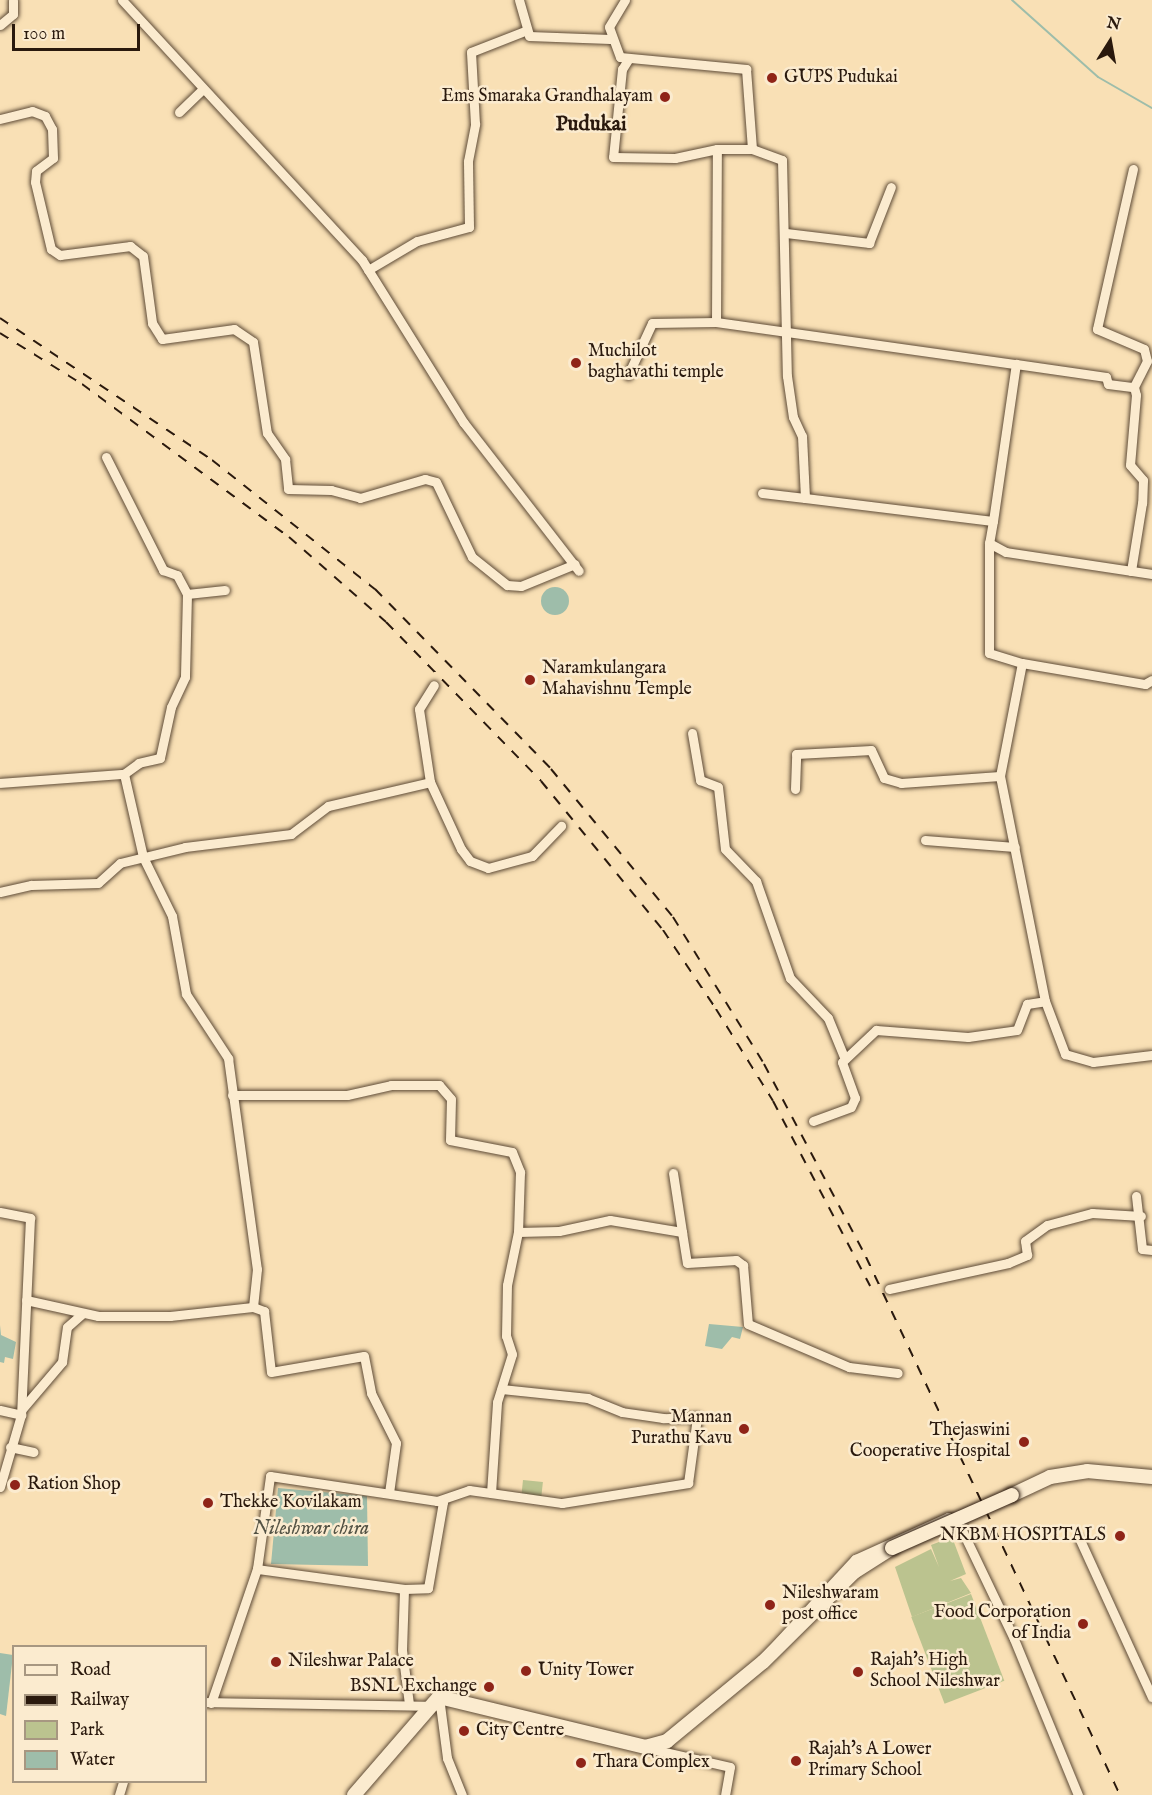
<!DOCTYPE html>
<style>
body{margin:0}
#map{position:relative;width:1152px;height:1795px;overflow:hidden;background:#f9e0b5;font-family:"IM FELL English",serif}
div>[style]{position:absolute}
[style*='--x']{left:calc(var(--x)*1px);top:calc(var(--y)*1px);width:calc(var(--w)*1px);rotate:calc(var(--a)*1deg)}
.green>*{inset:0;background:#bbc38f;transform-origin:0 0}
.water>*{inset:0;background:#9ebdaa}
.round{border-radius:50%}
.stream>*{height:2px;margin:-1px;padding:0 1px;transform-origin:1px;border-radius:1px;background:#9ebdaa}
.roads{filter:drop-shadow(0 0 2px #5e4b37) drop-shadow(0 0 2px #5e4b37)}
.minor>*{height:9px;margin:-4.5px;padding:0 4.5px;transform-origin:4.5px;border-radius:4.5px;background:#fbebcf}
.secondary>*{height:14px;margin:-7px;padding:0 7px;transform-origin:7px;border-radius:7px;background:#fbebcf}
.rail>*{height:2px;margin-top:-1px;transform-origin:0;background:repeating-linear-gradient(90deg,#2a190d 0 10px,transparent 0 20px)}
.bridges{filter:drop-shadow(0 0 2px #2a190d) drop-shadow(0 0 2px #2a190d)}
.secondary-bridge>*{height:14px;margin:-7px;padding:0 7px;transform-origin:7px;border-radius:7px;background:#fbebcf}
.dots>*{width:16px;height:16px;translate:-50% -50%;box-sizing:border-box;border:3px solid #fbebcf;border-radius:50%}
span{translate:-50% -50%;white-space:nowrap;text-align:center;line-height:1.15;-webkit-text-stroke:5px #fbebcf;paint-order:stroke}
.poi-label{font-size:18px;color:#2a190d}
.left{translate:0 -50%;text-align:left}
.right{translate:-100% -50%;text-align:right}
.water-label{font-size:20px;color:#535244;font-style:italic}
.quarter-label{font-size:21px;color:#2a190d;font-weight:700}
.legend{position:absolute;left:12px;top:1645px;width:195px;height:138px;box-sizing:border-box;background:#fbebcf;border:2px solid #a79781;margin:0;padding:8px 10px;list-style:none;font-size:18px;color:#2a190d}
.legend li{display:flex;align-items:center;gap:12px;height:30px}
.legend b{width:30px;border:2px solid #a79781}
.north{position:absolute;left:1080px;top:12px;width:60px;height:60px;-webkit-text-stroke:4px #fbebcf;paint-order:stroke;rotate:11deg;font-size:16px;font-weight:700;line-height:24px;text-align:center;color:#2a190d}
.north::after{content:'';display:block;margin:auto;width:21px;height:27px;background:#2a190d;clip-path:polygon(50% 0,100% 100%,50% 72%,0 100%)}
.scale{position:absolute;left:12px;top:24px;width:128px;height:27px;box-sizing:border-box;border:3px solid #2a190d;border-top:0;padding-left:8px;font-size:18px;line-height:21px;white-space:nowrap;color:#2a190d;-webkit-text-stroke:4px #fbebcf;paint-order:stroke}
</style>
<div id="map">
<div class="green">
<div style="left:523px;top:1480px;width:20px;height:22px;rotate:6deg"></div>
<div style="clip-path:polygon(952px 1537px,966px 1574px,950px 1581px,961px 1578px,971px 1593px,912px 1617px,895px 1567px,931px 1549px,939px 1567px,931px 1545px)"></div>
<div style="left:971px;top:1594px;width:93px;height:64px;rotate:69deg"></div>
</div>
<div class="water">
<div class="round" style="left:541px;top:587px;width:28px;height:28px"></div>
<div style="clip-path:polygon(709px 1324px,743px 1327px,740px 1339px,732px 1337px,722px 1349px,705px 1346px)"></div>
<div style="clip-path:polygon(0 1325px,1px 1335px,16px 1342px,13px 1359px,5px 1357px,4px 1363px,0 1362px)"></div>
<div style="clip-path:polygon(278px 1488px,367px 1496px,368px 1566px,271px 1564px)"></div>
<div style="clip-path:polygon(0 1653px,13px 1655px,6px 1716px,0 1714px)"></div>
</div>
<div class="stream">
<div style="--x:1012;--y:0;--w:115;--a:41.8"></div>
<div style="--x:1098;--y:77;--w:62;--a:29.9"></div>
</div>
<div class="roads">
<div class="minor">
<div style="--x:122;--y:0;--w:354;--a:47.3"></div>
<div style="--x:362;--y:260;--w:192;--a:58"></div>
<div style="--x:464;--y:423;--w:187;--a:52.2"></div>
<div style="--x:519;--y:0;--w:37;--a:74"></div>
<div style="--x:529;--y:36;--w:81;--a:2.1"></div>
<div style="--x:625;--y:0;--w:31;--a:121"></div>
<div style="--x:609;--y:27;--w:32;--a:70"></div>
<div style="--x:620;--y:57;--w:127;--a:5.4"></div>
<div style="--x:746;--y:69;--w:80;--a:85.7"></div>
<div style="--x:752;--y:149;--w:32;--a:20"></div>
<div style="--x:782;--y:160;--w:216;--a:88.7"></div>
<div style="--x:787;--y:376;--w:41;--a:81.7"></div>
<div style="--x:793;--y:417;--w:21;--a:65"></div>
<div style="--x:802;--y:436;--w:62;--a:87.2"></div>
<div style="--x:805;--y:498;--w:189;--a:7"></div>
<div style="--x:993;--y:521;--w:22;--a:100"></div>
<div style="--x:989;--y:543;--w:19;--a:28"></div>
<div style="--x:1006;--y:552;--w:148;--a:8.6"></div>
<div style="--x:0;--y:25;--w:17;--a:-40"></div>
<div style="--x:13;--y:14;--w:14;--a:-90"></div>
<div style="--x:629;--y:58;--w:13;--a:122"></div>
<div style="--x:622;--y:69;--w:88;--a:95.8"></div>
<div style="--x:613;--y:157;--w:62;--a:0.9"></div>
<div style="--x:675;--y:158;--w:43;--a:-12.1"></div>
<div style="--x:179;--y:112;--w:32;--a:-44"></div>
<div style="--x:0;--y:119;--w:33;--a:-14"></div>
<div style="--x:32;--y:111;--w:14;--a:21"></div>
<div style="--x:45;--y:116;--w:15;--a:62"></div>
<div style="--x:52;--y:129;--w:29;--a:88"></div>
<div style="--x:53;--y:158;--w:21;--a:143"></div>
<div style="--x:36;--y:171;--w:11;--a:95"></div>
<div style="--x:35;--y:182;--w:69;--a:76.6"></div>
<div style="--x:51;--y:249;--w:11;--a:34"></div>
<div style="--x:60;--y:255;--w:71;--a:-7.3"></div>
<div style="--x:130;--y:246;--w:16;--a:38"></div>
<div style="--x:143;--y:256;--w:68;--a:82.3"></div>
<div style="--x:152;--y:323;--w:19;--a:58"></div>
<div style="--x:162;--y:339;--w:73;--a:-7.9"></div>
<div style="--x:234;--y:329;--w:23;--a:34"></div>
<div style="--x:253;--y:342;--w:92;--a:81.3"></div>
<div style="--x:267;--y:433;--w:32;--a:55"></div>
<div style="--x:285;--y:459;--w:30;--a:84"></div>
<div style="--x:288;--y:489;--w:43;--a:1.3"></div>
<div style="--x:331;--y:490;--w:30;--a:15"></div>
<div style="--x:360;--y:498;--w:68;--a:-16.3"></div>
<div style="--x:425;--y:479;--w:11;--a:15"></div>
<div style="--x:436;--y:482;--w:83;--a:64.4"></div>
<div style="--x:472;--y:557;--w:45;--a:38.7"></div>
<div style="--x:507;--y:585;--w:14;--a:4"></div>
<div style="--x:521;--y:586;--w:58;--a:-22.2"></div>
<div style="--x:1133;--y:169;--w:164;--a:102.7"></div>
<div style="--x:1097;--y:329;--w:51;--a:23.1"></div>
<div style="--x:1144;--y:349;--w:12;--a:76"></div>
<div style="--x:1147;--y:361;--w:29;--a:117"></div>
<div style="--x:786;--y:233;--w:84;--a:6.9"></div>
<div style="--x:869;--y:243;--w:60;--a:-68.6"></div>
<div style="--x:368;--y:270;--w:57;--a:-30.6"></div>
<div style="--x:417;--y:241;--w:54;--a:-15.1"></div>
<div style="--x:469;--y:227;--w:66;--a:-90.9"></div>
<div style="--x:468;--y:161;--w:38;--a:-79"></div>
<div style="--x:475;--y:124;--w:72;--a:-93.2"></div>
<div style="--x:471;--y:52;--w:58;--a:-21.3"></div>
<div style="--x:716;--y:322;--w:303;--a:8"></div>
<div style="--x:628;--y:375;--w:57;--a:-65.2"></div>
<div style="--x:652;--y:323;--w:64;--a:-0.9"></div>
<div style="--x:716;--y:322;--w:173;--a:-89.7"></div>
<div style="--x:717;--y:149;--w:35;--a:0"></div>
<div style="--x:106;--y:457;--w:127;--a:63.2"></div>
<div style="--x:163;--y:570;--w:15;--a:20"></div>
<div style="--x:177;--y:575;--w:21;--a:62"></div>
<div style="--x:187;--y:594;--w:83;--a:91.4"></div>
<div style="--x:185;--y:677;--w:33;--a:115"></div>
<div style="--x:171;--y:707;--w:52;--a:102.2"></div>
<div style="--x:160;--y:758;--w:22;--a:167"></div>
<div style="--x:139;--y:763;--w:19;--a:144"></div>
<div style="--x:124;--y:774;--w:85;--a:77.1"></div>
<div style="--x:143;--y:857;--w:66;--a:63.8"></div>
<div style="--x:172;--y:916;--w:79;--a:79.8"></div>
<div style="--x:186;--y:994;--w:77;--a:56.7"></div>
<div style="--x:228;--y:1058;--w:213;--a:82.2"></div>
<div style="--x:257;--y:1269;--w:38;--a:96"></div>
<div style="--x:762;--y:493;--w:43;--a:6.6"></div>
<div style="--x:993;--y:521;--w:159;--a:-81.7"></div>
<div style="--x:1016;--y:364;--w:91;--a:8.2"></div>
<div style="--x:1106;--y:377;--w:7;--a:74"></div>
<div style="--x:1108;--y:384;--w:26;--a:7"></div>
<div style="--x:1134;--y:387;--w:8;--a:76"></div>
<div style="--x:1136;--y:395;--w:70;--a:94.9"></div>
<div style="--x:1130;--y:465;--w:20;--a:49"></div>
<div style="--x:1143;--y:480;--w:23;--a:92"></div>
<div style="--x:1142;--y:503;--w:69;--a:99.2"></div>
<div style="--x:989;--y:543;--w:110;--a:90"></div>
<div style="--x:989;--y:653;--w:34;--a:17"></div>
<div style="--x:187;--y:594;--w:38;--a:-6"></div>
<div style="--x:692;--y:733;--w:48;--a:80.3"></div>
<div style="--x:700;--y:780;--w:19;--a:21"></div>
<div style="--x:718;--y:787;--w:62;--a:83.6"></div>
<div style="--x:725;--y:849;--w:45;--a:45.9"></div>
<div style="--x:756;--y:881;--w:103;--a:70.7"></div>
<div style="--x:790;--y:978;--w:55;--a:46.5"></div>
<div style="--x:828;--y:1018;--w:42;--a:67.7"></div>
<div style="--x:1000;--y:776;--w:229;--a:78.7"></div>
<div style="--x:1045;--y:1001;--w:57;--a:69.3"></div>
<div style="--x:1065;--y:1054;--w:29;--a:16"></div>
<div style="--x:1093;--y:1062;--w:59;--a:-6.8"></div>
<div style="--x:430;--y:782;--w:74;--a:65.2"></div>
<div style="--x:461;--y:849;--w:15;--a:53"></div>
<div style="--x:470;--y:861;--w:19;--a:21"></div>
<div style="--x:488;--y:868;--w:46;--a:-15.3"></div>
<div style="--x:532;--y:856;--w:42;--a:-46"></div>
<div style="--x:0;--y:783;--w:124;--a:-4.2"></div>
<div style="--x:795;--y:789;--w:35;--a:-88"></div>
<div style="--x:796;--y:754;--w:57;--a:-3"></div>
<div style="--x:853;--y:751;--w:18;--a:-3"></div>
<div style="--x:871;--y:750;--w:31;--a:65"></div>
<div style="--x:884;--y:778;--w:18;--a:16"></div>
<div style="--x:901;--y:783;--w:99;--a:-4"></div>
<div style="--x:1000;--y:776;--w:115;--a:-79"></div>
<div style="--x:1022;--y:663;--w:125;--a:9.7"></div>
<div style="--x:1145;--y:684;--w:8;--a:-30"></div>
<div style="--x:925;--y:840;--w:90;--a:4.4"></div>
<div style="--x:0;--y:892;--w:32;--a:-13"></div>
<div style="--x:31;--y:885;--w:67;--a:-1.7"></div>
<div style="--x:98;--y:883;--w:30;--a:-42"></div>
<div style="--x:120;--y:863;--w:67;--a:-13.8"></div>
<div style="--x:185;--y:847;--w:107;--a:-7"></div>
<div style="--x:291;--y:834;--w:46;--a:-37.1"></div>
<div style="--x:328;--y:806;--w:105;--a:-13.2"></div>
<div style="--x:430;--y:782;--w:74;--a:-98.6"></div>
<div style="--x:419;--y:709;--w:28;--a:-58"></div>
<div style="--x:232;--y:1095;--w:115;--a:0"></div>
<div style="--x:347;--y:1095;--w:45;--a:-12.8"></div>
<div style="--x:391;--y:1085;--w:48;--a:0"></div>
<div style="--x:439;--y:1085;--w:18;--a:49"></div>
<div style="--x:451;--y:1099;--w:41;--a:91.4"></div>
<div style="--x:450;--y:1140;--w:63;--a:11"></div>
<div style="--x:512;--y:1152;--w:22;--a:68"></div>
<div style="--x:520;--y:1172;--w:60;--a:91.9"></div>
<div style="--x:813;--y:1121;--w:40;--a:-20.2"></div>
<div style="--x:851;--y:1107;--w:10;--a:-66"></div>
<div style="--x:855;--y:1098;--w:38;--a:-110"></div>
<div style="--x:842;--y:1062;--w:47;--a:-43.3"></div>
<div style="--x:876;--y:1030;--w:92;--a:4.4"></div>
<div style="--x:968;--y:1037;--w:49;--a:-8.1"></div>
<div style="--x:1017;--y:1030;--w:28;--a:-69"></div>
<div style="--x:1027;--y:1004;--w:18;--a:-9"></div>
<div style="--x:673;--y:1173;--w:60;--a:81.3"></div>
<div style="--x:1136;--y:1196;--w:53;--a:83.5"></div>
<div style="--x:1142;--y:1249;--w:10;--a:6"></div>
<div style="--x:0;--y:1212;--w:31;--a:11"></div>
<div style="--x:30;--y:1218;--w:197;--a:92.6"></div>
<div style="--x:21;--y:1415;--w:75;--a:106.3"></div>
<div style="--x:889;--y:1289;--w:122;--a:-12.3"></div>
<div style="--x:1008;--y:1263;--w:21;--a:-23"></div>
<div style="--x:1027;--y:1255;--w:14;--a:-98"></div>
<div style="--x:1025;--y:1241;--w:27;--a:-36"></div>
<div style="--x:1047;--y:1225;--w:47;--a:-14.9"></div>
<div style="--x:1092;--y:1213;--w:49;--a:3.5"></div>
<div style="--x:26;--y:1300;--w:74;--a:12.5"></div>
<div style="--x:98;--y:1316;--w:72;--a:0"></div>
<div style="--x:170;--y:1316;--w:83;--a:-6.2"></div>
<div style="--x:253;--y:1307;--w:12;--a:20"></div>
<div style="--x:264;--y:1311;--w:61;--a:83.5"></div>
<div style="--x:271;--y:1372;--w:94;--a:-9.8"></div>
<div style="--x:364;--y:1356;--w:38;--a:79"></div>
<div style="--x:371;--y:1393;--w:56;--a:63.4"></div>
<div style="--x:396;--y:1443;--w:50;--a:98"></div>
<div style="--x:22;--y:1409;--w:62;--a:-49.6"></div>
<div style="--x:62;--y:1362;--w:35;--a:-82"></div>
<div style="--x:67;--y:1327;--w:21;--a:-41"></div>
<div style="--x:0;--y:1410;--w:22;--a:13"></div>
<div style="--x:10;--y:1447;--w:24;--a:12"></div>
<div style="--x:491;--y:1493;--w:91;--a:-86.2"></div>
<div style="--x:497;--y:1402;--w:50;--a:-72.6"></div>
<div style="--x:512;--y:1354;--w:19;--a:-108"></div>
<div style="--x:506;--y:1336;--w:51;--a:-88.9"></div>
<div style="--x:507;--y:1285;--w:54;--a:-78.3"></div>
<div style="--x:518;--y:1232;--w:41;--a:-1.4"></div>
<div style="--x:559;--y:1231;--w:52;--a:-12.2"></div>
<div style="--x:610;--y:1220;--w:73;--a:9.5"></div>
<div style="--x:682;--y:1232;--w:31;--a:81"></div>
<div style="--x:687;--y:1263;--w:49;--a:-3.5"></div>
<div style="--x:736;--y:1260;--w:9;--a:36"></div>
<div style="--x:743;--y:1265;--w:59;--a:85.2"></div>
<div style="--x:748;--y:1324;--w:110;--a:23.1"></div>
<div style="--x:849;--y:1367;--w:49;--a:7"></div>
<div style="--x:1080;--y:1540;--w:173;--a:65.4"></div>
<div style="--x:257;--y:1569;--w:148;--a:7.7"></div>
<div style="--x:768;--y:1653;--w:128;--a:-47.2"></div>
<div style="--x:855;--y:1559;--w:102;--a:-24.3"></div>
<div style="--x:948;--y:1517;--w:13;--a:32"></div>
<div style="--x:959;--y:1524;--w:127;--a:64.4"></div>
<div style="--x:1014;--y:1639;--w:169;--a:67.7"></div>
<div style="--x:439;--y:1697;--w:62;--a:82.5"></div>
<div style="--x:447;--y:1758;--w:40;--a:68"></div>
<div style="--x:206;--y:1702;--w:228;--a:1"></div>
<div style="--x:211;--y:1703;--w:142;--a:-71.1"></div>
<div style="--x:257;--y:1569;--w:94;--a:-82"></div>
<div style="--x:270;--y:1476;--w:169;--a:8.5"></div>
<div style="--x:437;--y:1501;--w:34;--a:-19"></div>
<div style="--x:469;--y:1490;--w:94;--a:8"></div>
<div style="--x:562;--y:1503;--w:128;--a:-9"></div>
<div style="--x:688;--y:1483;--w:67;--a:-82.2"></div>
<div style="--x:697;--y:1417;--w:34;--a:178"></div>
<div style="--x:663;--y:1418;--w:41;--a:-171.7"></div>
<div style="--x:622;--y:1412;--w:37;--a:-158"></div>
<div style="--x:588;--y:1398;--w:87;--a:-174.1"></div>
<div style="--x:409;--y:1704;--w:54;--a:-97.4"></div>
<div style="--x:402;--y:1650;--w:61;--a:-88.1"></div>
<div style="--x:404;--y:1589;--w:24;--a:-2"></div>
<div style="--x:428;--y:1588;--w:87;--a:-80.1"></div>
<div style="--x:443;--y:1502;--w:6;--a:-171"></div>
<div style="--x:647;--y:1748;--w:85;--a:12.9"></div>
<div style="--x:730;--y:1767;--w:28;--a:100"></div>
<div style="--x:119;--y:1795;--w:14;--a:-73"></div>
</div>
<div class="secondary">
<div style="--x:1012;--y:1495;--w:42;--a:-25.3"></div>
<div style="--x:1050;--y:1477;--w:37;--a:-9"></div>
<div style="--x:1087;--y:1471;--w:65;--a:5.3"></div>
<div style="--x:354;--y:1795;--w:130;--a:-49.1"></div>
<div style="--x:439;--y:1697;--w:212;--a:13.6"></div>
<div style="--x:645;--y:1747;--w:23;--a:-15"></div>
<div style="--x:667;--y:1741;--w:124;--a:-39.5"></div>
<div style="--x:763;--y:1662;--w:128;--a:-44.7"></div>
<div style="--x:854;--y:1572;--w:45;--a:-32.3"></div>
</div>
</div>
<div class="rail">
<div style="--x:0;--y:318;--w:255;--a:33.8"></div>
<div style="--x:212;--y:460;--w:208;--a:38.4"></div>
<div style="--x:375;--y:589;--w:252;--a:45.6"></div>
<div style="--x:551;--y:769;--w:192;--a:50.5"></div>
<div style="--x:673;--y:917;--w:173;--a:58.2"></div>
<div style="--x:764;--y:1064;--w:218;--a:62.1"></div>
<div style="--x:866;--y:1257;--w:595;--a:64.73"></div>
<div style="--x:0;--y:333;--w:97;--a:31.9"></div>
<div style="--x:82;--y:384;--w:257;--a:36.5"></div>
<div style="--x:289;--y:537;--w:129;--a:41.2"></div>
<div style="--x:386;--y:622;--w:222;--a:45.7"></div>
<div style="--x:541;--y:781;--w:193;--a:50.7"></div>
<div style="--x:663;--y:930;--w:95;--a:56.1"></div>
<div style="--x:716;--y:1009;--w:108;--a:58.2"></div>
<div style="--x:773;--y:1101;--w:209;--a:62.3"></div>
</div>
<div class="bridges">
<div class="secondary-bridge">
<div style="--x:892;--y:1548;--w:131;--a:-23.8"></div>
</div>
</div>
<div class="dots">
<div style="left:772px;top:78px;background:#8f2418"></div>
<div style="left:665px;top:97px;background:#8f2418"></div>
<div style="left:576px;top:363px;background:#8f2418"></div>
<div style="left:530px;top:680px;background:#8f2418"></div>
<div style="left:744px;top:1429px;background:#8f2418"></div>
<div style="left:1024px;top:1442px;background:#8f2418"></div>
<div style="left:15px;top:1485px;background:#8f2418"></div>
<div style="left:208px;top:1503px;background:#8f2418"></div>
<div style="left:1120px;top:1536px;background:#8f2418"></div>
<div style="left:770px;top:1605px;background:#8f2418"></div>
<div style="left:1083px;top:1624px;background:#8f2418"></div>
<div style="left:276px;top:1662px;background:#8f2418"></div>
<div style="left:526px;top:1671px;background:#8f2418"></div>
<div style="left:858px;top:1672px;background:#8f2418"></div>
<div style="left:489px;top:1687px;background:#8f2418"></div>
<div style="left:464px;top:1731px;background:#8f2418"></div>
<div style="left:796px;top:1761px;background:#8f2418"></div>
<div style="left:581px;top:1763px;background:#8f2418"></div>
</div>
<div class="poi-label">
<span class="left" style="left:784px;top:78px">GUPS Pudukai</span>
<span class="right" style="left:653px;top:97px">Ems Smaraka Grandhalayam</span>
<span class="left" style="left:588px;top:363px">Muchilot<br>baghavathi temple</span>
<span class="left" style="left:542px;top:680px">Naramkulangara<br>Mahavishnu Temple</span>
<span class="right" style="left:732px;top:1429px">Mannan<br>Purathu Kavu</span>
<span class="right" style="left:1010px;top:1442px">Thejaswini<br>Cooperative Hospital</span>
<span class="left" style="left:27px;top:1485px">Ration Shop</span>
<span class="left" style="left:220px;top:1503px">Thekke Kovilakam</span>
<span class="right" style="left:1106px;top:1536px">NKBM HOSPITALS</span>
<span class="left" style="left:782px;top:1605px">Nileshwaram<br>post office</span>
<span class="right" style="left:1071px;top:1624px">Food Corporation<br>of India</span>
<span class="left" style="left:288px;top:1662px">Nileshwar Palace</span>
<span class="left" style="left:870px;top:1672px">Rajah's High<br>School Nileshwar</span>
<span class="left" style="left:538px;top:1671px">Unity Tower</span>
<span class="right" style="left:477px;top:1687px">BSNL Exchange</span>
<span class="left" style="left:476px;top:1731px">City Centre</span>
<span class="left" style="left:808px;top:1761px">Rajah's A Lower<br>Primary School</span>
<span class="left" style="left:593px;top:1763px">Thara Complex</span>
</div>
<div class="water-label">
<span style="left:311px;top:1528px">Nileshwar chira</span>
</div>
<div class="quarter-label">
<span style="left:591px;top:125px">Pudukai</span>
</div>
<ul class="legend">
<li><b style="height:8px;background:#fbebcf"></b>Road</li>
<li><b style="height:8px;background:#2a190d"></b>Railway</li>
<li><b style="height:16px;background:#bbc38f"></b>Park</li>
<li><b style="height:16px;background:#9ebdaa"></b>Water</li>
</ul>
<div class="north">N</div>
<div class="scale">100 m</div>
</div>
